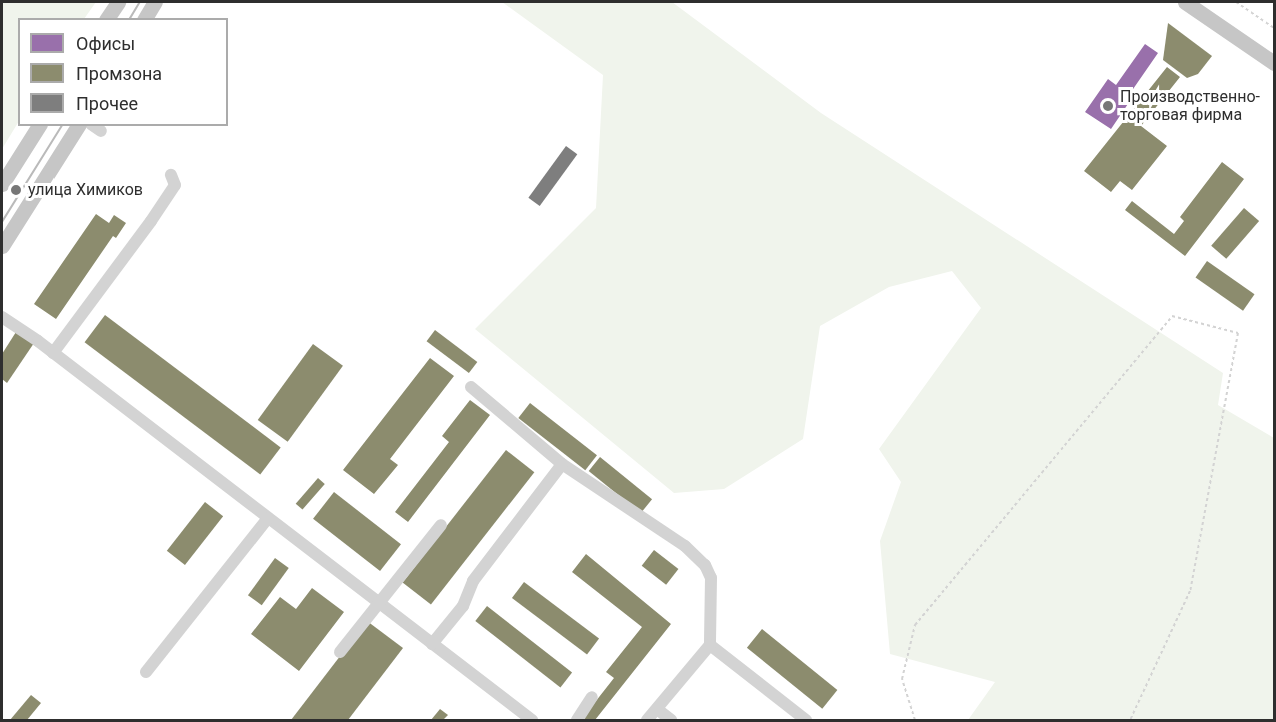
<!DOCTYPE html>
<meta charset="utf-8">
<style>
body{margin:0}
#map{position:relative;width:1276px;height:722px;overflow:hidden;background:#fff;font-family:Roboto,sans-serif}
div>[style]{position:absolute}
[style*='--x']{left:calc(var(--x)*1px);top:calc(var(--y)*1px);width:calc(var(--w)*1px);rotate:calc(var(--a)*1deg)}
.green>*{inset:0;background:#f0f4ec}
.offices>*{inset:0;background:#9970ab}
.industry>*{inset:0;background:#8c8c6e;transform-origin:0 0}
.building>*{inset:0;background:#7e7e7e;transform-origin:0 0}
.path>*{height:2px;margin-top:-1px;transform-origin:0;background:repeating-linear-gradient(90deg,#d3d3d3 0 3px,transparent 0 6px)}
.minor>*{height:12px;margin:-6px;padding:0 6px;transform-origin:6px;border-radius:6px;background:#d3d3d3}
.major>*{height:15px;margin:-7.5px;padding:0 7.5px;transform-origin:7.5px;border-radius:7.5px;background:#c6c6c6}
.tram>*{height:1.5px;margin:-0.75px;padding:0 0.75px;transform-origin:0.75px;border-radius:0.75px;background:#bababa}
.dots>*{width:16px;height:16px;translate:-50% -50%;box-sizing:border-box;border:3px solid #fff;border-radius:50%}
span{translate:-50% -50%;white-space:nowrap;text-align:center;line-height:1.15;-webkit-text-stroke:6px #fff;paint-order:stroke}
.poi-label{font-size:16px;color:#2e2e2e}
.left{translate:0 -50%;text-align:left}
.frame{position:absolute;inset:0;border:3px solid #2e2e2e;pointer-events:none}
.legend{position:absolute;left:18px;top:18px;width:210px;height:108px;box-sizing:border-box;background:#fff;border:2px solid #ababab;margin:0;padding:8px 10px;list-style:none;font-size:18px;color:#2e2e2e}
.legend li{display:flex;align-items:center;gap:12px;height:30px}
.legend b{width:30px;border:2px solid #ababab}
</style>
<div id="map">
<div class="green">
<div style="clip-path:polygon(2px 2px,96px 2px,84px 19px,20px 20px,19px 121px,2px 149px)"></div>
<div style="clip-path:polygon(502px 2px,672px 2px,821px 113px,1223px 373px,1218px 405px,1274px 438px,1274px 720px,968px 720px,995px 682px,890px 654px,880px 541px,901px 482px,879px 449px,981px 308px,952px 271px,889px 287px,820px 326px,803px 439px,724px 489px,674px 493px,475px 329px,596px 208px,603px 75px)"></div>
</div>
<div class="offices">
<div style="clip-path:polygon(1145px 44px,1158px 53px,1131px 92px,1134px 95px,1111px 129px,1085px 112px,1108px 79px,1116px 85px)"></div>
</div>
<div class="industry">
<div style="clip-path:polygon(1168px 23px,1212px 56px,1198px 74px,1187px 78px,1163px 60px)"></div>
<div style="clip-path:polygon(1167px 67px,1180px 77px,1141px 126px,1167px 146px,1132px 190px,1120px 181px,1111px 192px,1084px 171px)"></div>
<div style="clip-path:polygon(1222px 162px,1244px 179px,1185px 256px,1125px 210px,1132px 201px,1174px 234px,1184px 221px,1180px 217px)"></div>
<div style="left:1244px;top:208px;width:20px;height:50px;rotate:41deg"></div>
<div style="clip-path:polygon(96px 214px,109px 223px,114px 215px,126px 223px,116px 238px,113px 236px,56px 319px,34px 304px)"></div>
<div style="left:1207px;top:261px;width:58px;height:20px;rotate:35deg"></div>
<div style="left:105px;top:315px;width:220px;height:34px;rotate:37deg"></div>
<div style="left:435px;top:330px;width:53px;height:14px;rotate:37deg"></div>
<div style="clip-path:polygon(16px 332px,34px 343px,7px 383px,2px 379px,2px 354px)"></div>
<div style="left:313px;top:344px;width:37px;height:94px;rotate:36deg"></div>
<div style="clip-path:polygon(430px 358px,454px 376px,390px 459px,398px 465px,374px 494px,343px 470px)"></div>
<div style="clip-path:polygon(470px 400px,490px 415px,408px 522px,395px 512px,449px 442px,442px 436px)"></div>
<div style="left:530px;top:403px;width:85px;height:19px;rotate:38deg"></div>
<div style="left:506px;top:450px;width:36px;height:168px;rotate:38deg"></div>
<div style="left:600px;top:457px;width:67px;height:18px;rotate:39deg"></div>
<div style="left:318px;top:478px;width:9px;height:34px;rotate:41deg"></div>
<div style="left:334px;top:492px;width:85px;height:34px;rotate:38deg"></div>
<div style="left:205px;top:502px;width:23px;height:62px;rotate:38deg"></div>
<div style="left:654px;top:550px;width:31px;height:20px;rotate:38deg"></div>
<div style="clip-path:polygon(586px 554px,671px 624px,595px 720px,581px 720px,614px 678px,606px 672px,642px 627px,572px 572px)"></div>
<div style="left:275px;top:558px;width:17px;height:46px;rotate:36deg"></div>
<div style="left:524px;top:582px;width:94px;height:20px;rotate:37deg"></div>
<div style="clip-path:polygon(312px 588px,344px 612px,299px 671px,251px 634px,280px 597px,296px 609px)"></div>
<div style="left:487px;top:606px;width:108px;height:19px;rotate:38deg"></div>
<div style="clip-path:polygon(367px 621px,403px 648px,348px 720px,291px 720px)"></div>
<div style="left:762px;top:629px;width:97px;height:24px;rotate:39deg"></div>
<div style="clip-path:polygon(31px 695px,41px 703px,27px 720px,10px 720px)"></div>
<div style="clip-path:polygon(440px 709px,448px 715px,443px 720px,431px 720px)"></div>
</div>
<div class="building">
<div style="left:566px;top:146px;width:14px;height:64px;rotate:36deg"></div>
</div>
<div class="path">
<div style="--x:1236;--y:2;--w:46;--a:34.4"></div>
<div style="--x:915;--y:720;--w:43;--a:-107.6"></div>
<div style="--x:902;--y:679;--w:56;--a:-76.5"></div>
<div style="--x:915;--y:625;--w:402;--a:-50.2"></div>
<div style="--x:1172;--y:316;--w:68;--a:14.4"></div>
<div style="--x:1238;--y:333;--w:262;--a:100.5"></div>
<div style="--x:1190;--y:591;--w:142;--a:114.9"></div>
</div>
<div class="minor">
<div style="--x:91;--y:124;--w:12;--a:35"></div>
<div style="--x:2;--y:317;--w:43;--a:33.7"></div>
<div style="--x:38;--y:341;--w:623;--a:37.5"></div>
<div style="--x:53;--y:353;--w:164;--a:-53.4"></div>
<div style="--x:151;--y:221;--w:43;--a:-56.3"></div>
<div style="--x:175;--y:185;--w:11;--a:-112"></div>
<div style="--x:471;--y:387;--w:119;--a:40.2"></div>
<div style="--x:562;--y:464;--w:148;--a:33.7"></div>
<div style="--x:685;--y:546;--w:28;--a:44"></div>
<div style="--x:705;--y:565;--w:14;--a:65"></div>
<div style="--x:711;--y:578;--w:67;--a:90.9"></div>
<div style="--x:710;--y:645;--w:122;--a:38"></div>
<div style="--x:432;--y:644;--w:49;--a:-50.8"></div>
<div style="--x:463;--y:606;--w:27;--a:-68"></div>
<div style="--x:473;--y:581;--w:147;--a:-52.7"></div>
<div style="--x:340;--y:652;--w:162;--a:-51.5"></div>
<div style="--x:146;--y:672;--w:196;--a:-51.6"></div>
<div style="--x:657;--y:709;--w:18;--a:38"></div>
<div style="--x:577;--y:720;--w:27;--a:-57"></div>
<div style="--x:647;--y:720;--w:98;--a:-50"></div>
</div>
<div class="major">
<div style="--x:1185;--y:2;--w:108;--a:34.4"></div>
<div style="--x:106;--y:20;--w:22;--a:-56"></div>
<div style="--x:144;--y:20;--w:21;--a:-59"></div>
<div style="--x:2;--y:184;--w:71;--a:-57.7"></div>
<div style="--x:2;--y:246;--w:144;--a:-57.7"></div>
</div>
<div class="tram">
<div style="--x:129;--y:20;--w:21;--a:-59"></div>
<div style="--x:2;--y:222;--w:115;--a:-58.1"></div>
</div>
<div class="dots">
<div style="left:1108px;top:106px;background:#777"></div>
<div style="left:16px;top:190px;background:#777"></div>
</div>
<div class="poi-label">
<span class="left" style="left:1120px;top:106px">Производственно-<br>торговая фирма</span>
<span class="left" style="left:28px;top:190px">улица Химиков</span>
</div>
<div class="frame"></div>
<ul class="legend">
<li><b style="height:16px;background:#9970ab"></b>Офисы</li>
<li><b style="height:16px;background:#8c8c6e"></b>Промзона</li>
<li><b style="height:16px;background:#7e7e7e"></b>Прочее</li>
</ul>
</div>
